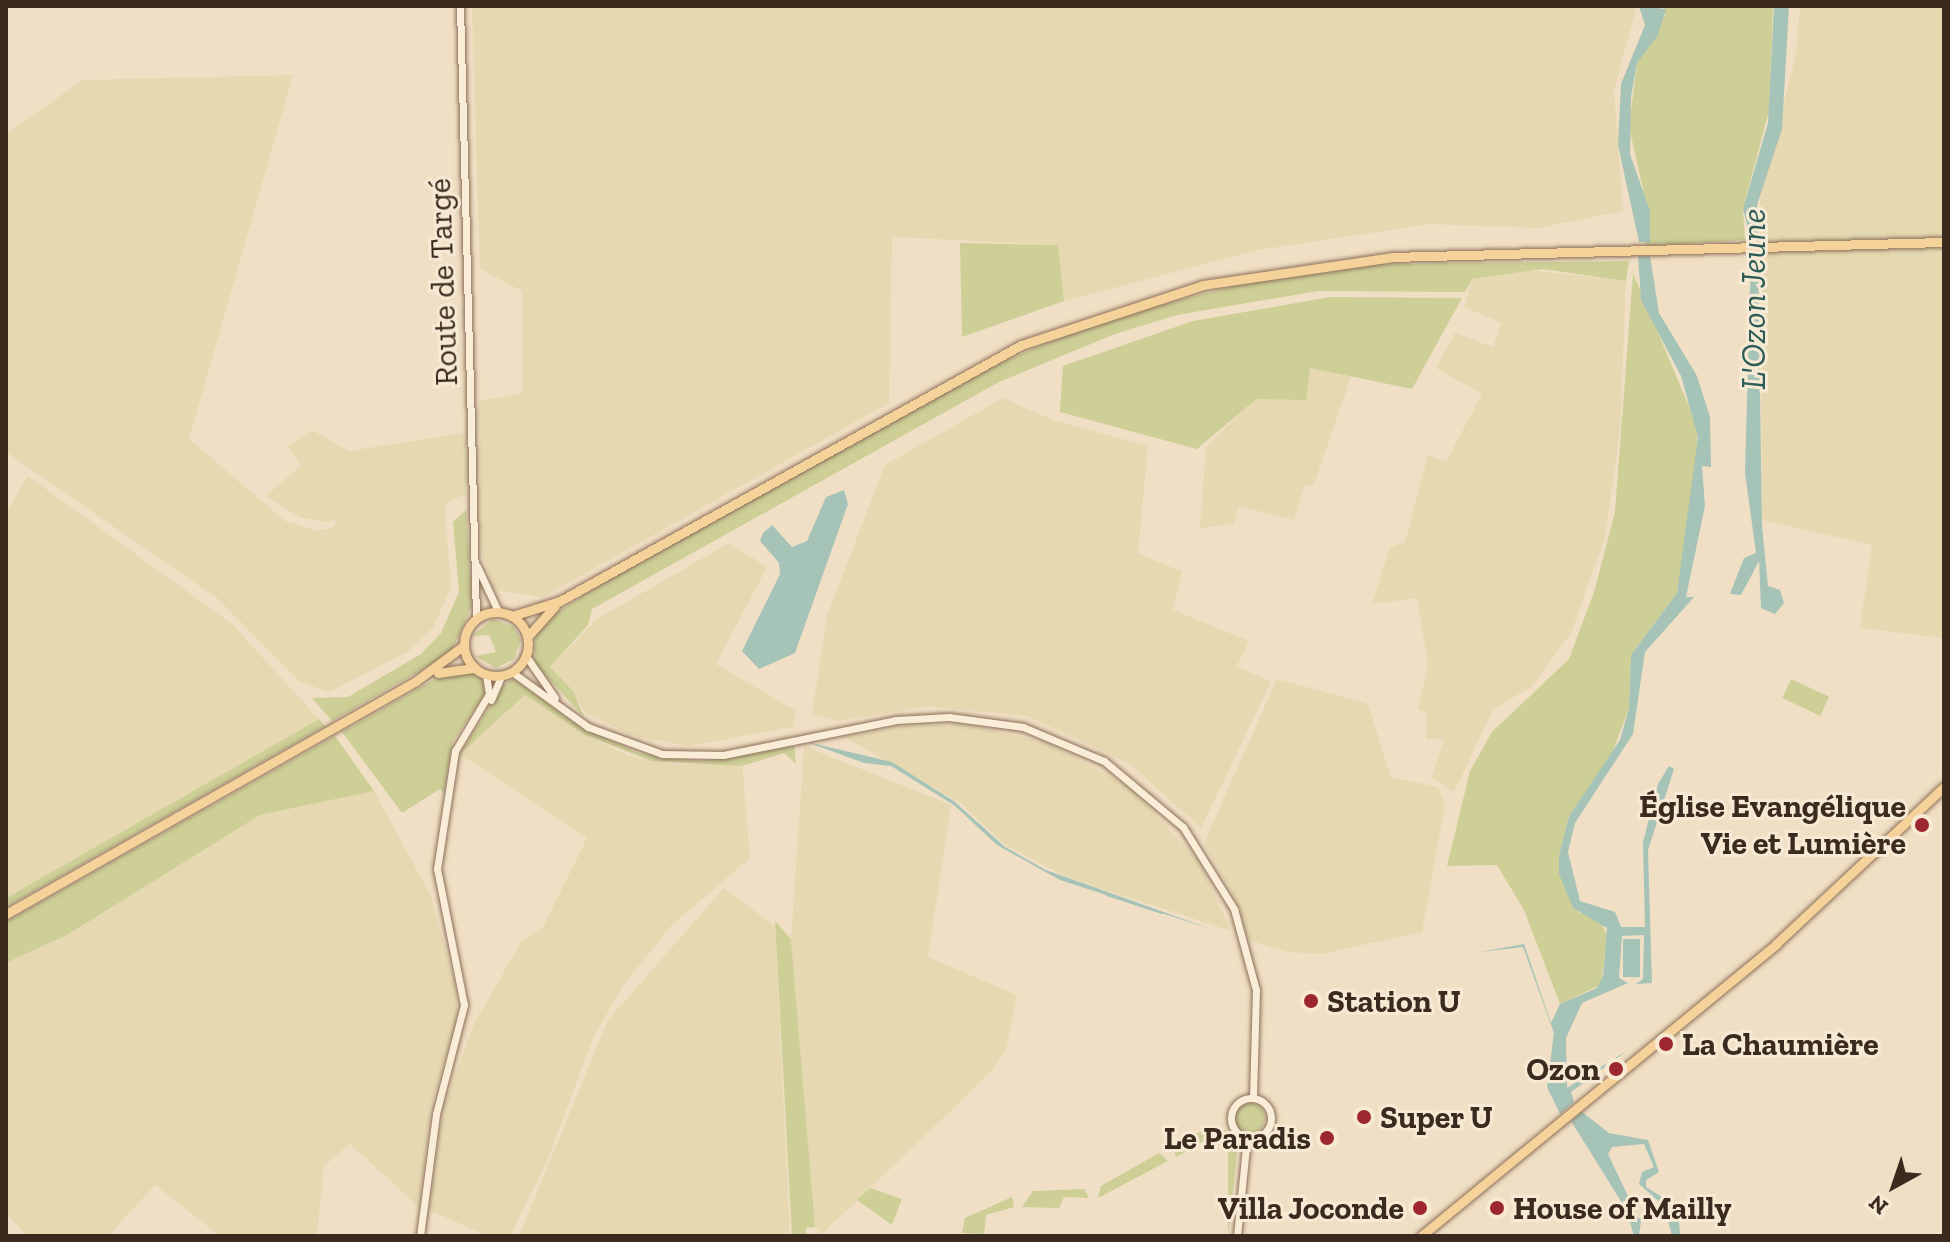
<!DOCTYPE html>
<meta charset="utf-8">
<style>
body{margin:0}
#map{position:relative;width:1950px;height:1242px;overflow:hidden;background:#f0dfc4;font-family:"Zilla Slab",serif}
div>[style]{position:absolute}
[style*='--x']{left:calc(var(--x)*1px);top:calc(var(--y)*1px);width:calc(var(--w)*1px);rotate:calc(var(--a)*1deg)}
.farmland>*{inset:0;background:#e6d9b1}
.green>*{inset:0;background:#cdcf97;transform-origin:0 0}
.round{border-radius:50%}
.water>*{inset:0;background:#a6c3b8;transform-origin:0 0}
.stream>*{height:2px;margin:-1px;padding:0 1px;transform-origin:1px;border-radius:1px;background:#a6c3b8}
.roads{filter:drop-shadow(0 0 2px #8c7059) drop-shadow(0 0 2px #8c7059)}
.minor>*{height:7px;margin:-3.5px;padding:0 3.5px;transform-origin:3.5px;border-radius:3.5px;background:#faedd8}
.minor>.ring{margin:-3.5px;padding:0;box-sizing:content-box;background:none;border:7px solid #faedd8;border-radius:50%}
.major>*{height:9px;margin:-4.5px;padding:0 4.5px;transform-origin:4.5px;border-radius:4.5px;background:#f4d29a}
.major>.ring{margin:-4.5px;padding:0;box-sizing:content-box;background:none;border:9px solid #f4d29a;border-radius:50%}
.dots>*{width:22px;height:22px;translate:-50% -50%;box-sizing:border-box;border:4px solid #f7ead4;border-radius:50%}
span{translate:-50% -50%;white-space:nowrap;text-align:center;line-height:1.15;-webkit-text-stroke:6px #f7ead4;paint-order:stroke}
.street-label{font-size:32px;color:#3b2a1e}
.poi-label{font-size:32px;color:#3b2a1e;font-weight:700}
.right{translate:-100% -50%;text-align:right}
.left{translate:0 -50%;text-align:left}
.water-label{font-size:34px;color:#2d5b55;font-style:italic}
.frame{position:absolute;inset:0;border:8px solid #3b2a1e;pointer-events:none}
.north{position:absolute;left:1854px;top:1146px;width:80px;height:80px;-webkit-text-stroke:6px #f7ead4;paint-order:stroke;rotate:220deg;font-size:22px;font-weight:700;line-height:32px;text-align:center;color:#3b2a1e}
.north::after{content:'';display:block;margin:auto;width:28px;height:36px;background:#3b2a1e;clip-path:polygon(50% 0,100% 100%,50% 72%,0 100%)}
</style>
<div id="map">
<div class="farmland">
<div style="clip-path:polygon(472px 6px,1637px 6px,1614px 90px,1623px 211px,1538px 228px,1429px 224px,1258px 250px,1064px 301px,1057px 245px,892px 237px,889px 403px,543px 597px,494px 590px,481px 550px,479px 401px,522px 393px,522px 291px,480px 269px)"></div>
<div style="clip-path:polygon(1800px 6px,1944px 6px,1944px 638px,1860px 628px,1872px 545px,1762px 520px,1760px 196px,1796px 55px)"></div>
<div style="clip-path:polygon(293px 75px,189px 439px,285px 521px,317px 531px,333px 527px,339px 517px,329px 522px,301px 518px,266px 496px,301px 465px,288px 447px,312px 430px,349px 451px,463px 433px,466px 444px,466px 494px,447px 502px,445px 513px,451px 587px,433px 628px,407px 652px,330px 692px,300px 682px,218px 599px,6px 452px,6px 134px,83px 80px)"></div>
<div style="clip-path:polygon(1530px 270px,1626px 281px,1620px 432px,1605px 537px,1571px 633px,1532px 686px,1493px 710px,1454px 792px,1432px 777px,1444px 739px,1426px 739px,1427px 713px,1418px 709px,1428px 665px,1417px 598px,1372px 604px,1390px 547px,1405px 542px,1428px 455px,1446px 462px,1482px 394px,1436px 368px,1455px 333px,1493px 347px,1501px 323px,1465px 307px,1471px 279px)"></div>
<div style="clip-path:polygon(1309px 367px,1351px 377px,1314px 484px,1304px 487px,1294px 520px,1239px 506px,1234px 524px,1200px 528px,1206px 447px,1251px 402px)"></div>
<div style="clip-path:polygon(1003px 398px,1053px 420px,1148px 446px,1138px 553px,1182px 572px,1173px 610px,1249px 641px,1237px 666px,1271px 682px,1201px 828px,1130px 764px,1028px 716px,927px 706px,839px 721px,812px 714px,827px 616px,885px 465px)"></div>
<div style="clip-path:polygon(28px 476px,232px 624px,319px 719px,6px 898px,6px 512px)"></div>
<div style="clip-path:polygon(729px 543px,767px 567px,716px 664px,796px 711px,793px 727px,688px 746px,634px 736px,587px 714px,550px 667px,597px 619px)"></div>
<div style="clip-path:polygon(1277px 679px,1368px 704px,1391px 777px,1438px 787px,1445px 805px,1422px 932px,1321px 954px,1287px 952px,1249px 940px,1233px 894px,1204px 843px)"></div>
<div style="clip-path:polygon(525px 695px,585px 735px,629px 756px,677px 765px,742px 761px,750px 858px,671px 926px,624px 984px,594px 1036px,546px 1164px,510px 1236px,488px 1236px,429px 1210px,443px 1108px,474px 1024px,521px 942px,543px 927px,587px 838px,460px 754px)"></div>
<div style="clip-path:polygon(962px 724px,1048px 743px,1129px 787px,1199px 861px,1231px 931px,1064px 876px,1004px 844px,959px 802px,844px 737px,910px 725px)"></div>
<div style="clip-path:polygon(804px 746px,951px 805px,928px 957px,1017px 995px,1006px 1049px,990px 1073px,822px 1234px,815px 1227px,791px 939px)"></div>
<div style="clip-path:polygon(374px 791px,430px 894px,457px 991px,456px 1023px,431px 1105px,419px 1207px,350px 1144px,324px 1166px,317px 1236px,220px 1236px,155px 1185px,108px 1236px,28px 1236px,6px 1213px,6px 963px,70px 934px,260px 815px)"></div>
<div style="clip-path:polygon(724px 888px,775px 926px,790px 1236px,519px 1236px,608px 1020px)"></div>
</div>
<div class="green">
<div style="clip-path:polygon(1664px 6px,1773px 6px,1769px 111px,1743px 209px,1745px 240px,1645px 246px,1643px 189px,1629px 127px,1637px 63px,1665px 15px)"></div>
<div style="clip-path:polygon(960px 243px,1058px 245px,1064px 301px,962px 337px)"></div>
<div style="clip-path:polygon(1629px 261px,1626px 281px,1542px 269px,1472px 279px,1465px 292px,1318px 291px,1177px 315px,1115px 334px,999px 382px,592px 609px,588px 625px,550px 667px,573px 691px,584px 717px,534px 663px,536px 632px,544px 621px,595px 588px,985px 369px,1102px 320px,1269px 277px,1371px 264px)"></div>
<div style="clip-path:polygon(1633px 273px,1698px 428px,1694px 483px,1677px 593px,1631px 655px,1629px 708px,1611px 756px,1569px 816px,1559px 856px,1578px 912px,1600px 920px,1607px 936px,1601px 985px,1560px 1004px,1524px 910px,1497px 865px,1447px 866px,1470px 771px,1492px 732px,1569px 659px,1594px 592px,1615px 512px)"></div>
<div style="clip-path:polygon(1331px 297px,1462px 298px,1412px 389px,1310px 368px,1306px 400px,1256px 399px,1197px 449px,1060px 412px,1063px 366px,1193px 321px)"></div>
<div style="clip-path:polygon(466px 510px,472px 606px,451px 653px,332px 721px,312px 698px,348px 697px,421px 654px,441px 633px,459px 592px,453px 522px)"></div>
<div style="clip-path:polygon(493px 619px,514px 627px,521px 640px,514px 659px,496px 668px,475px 656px,496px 652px,489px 635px,472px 636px)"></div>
<div style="clip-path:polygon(469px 671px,483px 680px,486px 693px,453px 741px,444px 793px,440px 789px,402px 813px,342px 732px,439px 677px)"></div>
<div style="clip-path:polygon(514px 679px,579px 726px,639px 753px,700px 761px,794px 746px,796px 764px,784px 753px,742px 766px,652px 761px,585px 735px,525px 695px,460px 754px,503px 685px)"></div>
<div style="left:1791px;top:679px;width:42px;height:21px;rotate:25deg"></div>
<div style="clip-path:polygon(319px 719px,325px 726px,6px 907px,6px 898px)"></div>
<div style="clip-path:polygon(335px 736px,374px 791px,260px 815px,69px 934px,6px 963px,6px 922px)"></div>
<div style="clip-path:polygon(775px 921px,791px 939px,815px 1227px,806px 1228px,806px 1236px,792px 1236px)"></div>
<div class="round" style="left:1235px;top:1103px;width:30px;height:30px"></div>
<div style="clip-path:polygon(1214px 1127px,1231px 1132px,1238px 1145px,1228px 1236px,1228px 1152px,1210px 1138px,1176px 1157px,1173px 1148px,1178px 1140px)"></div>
<div style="clip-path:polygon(1159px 1153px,1168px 1161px,1098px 1198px,1101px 1186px)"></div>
<div style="clip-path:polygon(870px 1188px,902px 1199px,892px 1225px,857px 1200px)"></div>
<div style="clip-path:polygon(1084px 1189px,1089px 1198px,1064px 1197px,1059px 1208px,1022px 1207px,1033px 1191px)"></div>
<div style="clip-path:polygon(1012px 1197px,1014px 1207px,986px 1215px,984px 1234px,962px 1233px,965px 1218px)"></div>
</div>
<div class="water">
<div style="clip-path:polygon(1639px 6px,1666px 9px,1658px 35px,1637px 63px,1631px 97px,1630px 154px,1650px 211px,1650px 242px,1639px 242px,1618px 145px,1621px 84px,1645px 25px)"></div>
<div style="clip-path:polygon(1774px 6px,1789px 6px,1782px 129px,1757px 205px,1758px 239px,1751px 239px,1743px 209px,1768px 123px)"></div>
<div style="clip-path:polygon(1751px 255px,1758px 255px,1762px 526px,1768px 586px,1780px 590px,1784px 603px,1775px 614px,1761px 608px,1759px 561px,1741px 595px,1730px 594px,1744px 558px,1756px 553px,1745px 473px)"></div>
<div style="clip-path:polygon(1638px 256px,1650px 256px,1659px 313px,1697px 376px,1710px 417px,1711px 467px,1702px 466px,1705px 506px,1686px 597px,1694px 597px,1645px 652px,1633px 734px,1575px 823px,1568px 852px,1580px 901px,1615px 912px,1621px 927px,1645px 927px,1643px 842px,1658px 784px,1669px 766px,1674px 769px,1648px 850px,1652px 983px,1636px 984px,1643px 979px,1644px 935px,1622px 936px,1619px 978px,1628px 983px,1582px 1003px,1566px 1038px,1567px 1088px,1628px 1050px,1571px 1092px,1574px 1102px,1560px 1114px,1547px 1087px,1554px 1033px,1523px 947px,1480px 952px,1524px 944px,1551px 1023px,1560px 1004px,1597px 988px,1603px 976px,1607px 928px,1573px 908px,1559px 874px,1559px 856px,1569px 816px,1620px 740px,1629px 708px,1631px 655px,1677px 593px,1698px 437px,1681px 376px,1641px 300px)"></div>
<div style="clip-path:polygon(844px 490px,848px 504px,795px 653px,759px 669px,742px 651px,780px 574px,779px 563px,760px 541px,763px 533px,772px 525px,792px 547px,807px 541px,826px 497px)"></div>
<div style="clip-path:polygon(807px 742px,892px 762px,955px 802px,1005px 847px,1046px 870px,1214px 930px,1060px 880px,997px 845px,954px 805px,891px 766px,864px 763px)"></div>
<div style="left:1623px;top:939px;width:17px;height:38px"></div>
<div style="clip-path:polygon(evenodd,1582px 1112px,1609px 1133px,1648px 1140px,1659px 1172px,1646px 1180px,1646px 1187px,1678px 1207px,1680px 1236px,1672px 1236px,1666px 1213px,1641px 1221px,1639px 1236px,1634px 1236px,1627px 1211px,1571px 1121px,1582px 1112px,1644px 1144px,1654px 1167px,1642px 1172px,1639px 1184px,1664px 1206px,1639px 1219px,1608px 1154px,1612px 1147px,1644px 1144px)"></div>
</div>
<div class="stream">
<div style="--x:1107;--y:895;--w:58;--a:18.1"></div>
</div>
<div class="roads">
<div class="minor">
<div style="--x:460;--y:6;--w:612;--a:88.5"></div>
<div style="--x:477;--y:566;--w:50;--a:65"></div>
<div style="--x:526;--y:656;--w:51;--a:55.4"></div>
<div style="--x:512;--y:672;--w:94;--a:35.9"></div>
<div style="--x:588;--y:727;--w:79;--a:20"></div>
<div style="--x:662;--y:754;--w:61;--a:0.9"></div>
<div style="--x:723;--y:755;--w:177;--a:-11.4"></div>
<div style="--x:896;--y:720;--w:53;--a:-3.2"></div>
<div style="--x:949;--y:717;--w:75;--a:7.7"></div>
<div style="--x:1023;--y:727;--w:88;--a:22.8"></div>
<div style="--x:1104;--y:761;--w:103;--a:39.9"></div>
<div style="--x:1183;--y:827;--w:97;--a:58.1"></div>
<div style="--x:1234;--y:909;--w:84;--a:74.8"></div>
<div style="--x:1256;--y:990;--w:108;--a:91.6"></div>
<div style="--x:491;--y:700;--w:26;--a:-67"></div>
<div class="ring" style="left:1231px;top:1098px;width:33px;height:33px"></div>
<div style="--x:420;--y:1236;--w:123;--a:-82.5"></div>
<div style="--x:436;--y:1114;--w:113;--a:-75.6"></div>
<div style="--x:464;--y:1005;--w:139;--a:-101.2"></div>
<div style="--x:437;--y:869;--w:119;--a:-81.3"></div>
<div style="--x:455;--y:751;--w:66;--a:-59.2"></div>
<div style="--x:489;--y:694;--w:19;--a:-99"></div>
<div style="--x:1237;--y:1236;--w:99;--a:-84.2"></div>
</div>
<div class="major">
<div class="ring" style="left:464px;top:612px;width:55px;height:55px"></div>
<div style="--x:512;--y:616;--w:50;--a:-17.4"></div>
<div style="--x:560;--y:601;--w:527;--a:-29.04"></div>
<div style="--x:1021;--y:345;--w:192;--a:-18.2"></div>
<div style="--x:1203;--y:285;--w:191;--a:-8.4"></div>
<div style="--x:1392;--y:257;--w:552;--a:-1.56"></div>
<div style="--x:528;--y:636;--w:40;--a:-48"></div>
<div style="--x:438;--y:673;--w:36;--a:-8"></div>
<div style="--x:6;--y:914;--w:472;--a:-29.6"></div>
<div style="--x:416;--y:681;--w:59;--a:-36.7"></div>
<div style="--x:1421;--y:1236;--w:460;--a:-39.4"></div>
<div style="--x:1776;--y:944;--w:230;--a:-43.1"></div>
</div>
</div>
<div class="dots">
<div style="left:1922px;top:825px;background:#9d2730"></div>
<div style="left:1311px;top:1001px;background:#9d2730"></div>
<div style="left:1666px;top:1044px;background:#9d2730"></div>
<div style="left:1616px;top:1069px;background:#9d2730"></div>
<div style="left:1364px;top:1117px;background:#9d2730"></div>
<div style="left:1327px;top:1138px;background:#9d2730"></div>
<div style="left:1420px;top:1208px;background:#9d2730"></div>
<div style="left:1497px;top:1208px;background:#9d2730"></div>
</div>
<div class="street-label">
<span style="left:443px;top:282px;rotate:-92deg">Route de Targé</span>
</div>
<div class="poi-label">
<span class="right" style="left:1906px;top:825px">Église Evangélique<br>Vie et Lumière</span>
<span class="left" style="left:1327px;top:1001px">Station U</span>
<span class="left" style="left:1682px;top:1044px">La Chaumière</span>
<span class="right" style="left:1600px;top:1069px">Ozon</span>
<span class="left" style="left:1380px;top:1117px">Super U</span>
<span class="right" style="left:1311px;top:1138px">Le Paradis</span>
<span class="right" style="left:1404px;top:1208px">Villa Joconde</span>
<span class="left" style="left:1513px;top:1208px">House of Mailly</span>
</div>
<div class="water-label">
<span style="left:1754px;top:299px;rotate:-90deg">L'Ozon Jeune</span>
</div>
<div class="frame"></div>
<div class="north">N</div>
</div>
